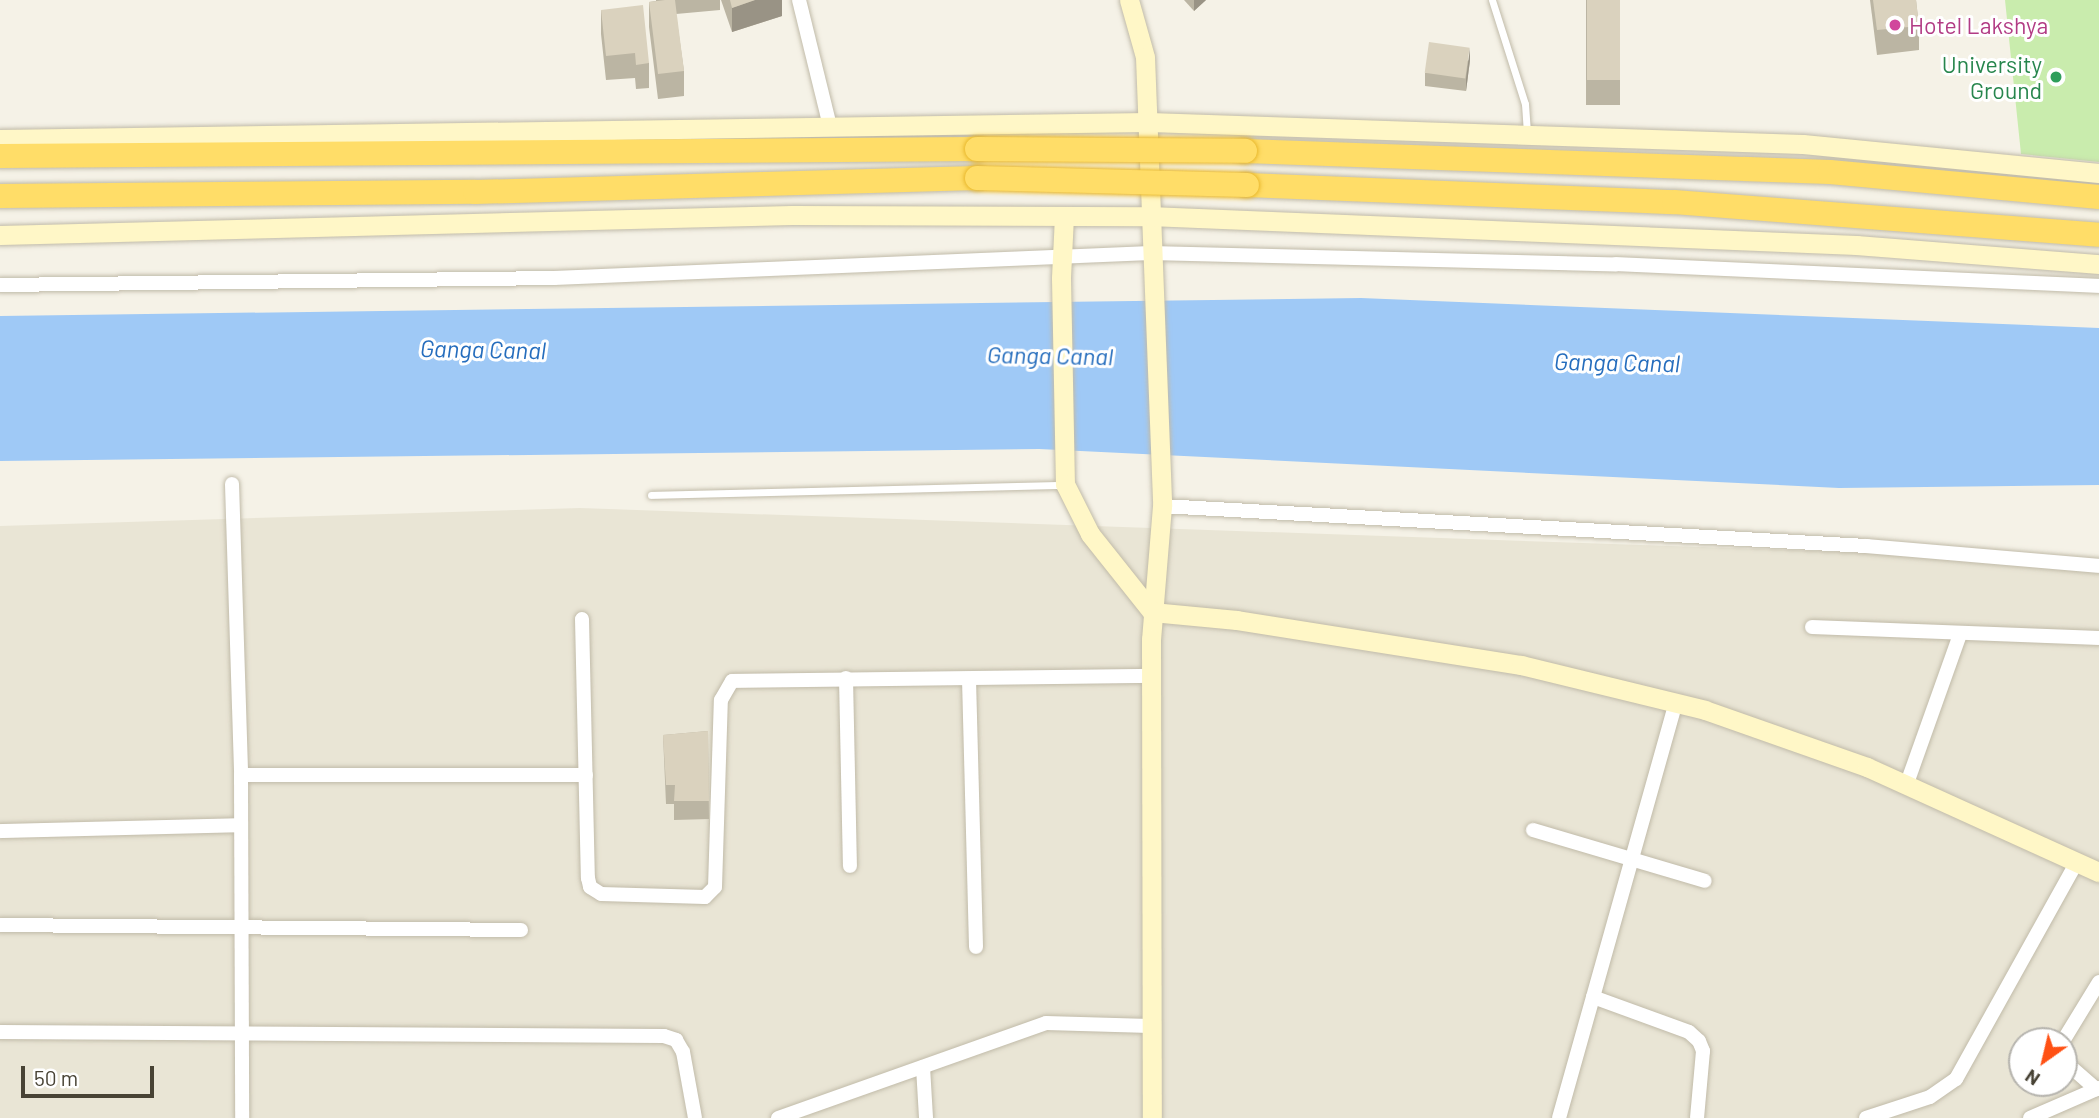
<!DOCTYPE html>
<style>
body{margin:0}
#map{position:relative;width:2099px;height:1118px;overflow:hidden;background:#f5f2e7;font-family:Barlow,sans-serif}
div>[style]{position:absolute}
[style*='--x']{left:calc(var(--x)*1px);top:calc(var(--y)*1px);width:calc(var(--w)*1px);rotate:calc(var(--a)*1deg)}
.residential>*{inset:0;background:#e9e5d5}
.green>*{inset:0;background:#c9ecad}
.water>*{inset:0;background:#9fc9f6}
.roads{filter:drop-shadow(0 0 2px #c1bba9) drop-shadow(0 0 2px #c1bba9)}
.lane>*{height:7px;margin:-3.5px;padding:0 3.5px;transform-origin:3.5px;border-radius:3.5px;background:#fff}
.street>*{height:14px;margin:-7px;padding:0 7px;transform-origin:7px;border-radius:7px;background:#fff}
.secondary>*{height:19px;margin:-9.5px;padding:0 9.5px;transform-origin:9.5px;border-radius:9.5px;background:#fff7c7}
.highway>*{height:24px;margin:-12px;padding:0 12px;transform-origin:12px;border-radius:12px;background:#ffdd68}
.bridges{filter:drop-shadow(0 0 2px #e9b82c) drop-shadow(0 0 2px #e9b82c)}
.highway-bridge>*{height:24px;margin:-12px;padding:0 12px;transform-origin:12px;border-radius:12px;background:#ffdd68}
.wall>*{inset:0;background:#bbb5a3;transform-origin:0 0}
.shaded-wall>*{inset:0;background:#999385}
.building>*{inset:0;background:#dad2be;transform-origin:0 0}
.dots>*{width:19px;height:19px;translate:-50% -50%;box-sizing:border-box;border:4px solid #fff;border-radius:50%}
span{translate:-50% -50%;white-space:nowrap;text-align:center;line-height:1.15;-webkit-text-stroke:6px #fff;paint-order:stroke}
.hotel-label{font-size:23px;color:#b23c85}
.left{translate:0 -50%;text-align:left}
.leisure-label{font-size:23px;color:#27864d}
.right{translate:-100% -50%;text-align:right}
.water-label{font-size:24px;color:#256dbd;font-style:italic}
.north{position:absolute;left:2008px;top:1027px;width:70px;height:70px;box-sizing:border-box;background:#fff;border:2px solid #b6b4ae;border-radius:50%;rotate:214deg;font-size:19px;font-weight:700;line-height:28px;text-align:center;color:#484335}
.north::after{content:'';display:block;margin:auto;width:24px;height:32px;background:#ff5114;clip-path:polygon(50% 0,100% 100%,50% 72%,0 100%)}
.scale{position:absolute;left:21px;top:1066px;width:133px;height:32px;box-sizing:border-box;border:4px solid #484335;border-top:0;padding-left:9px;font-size:21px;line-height:24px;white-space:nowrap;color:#484335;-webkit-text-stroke:5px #fff;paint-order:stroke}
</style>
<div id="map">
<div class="residential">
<div style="clip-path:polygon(evenodd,580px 508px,2099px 561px,2099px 1118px,0 1118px,0 526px,580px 508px,2022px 1041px,2064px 1041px,2064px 1083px,2022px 1083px,2022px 1041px)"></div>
</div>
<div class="green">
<div style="clip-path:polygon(2005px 0,2099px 0,2099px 162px,2021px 154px)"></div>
</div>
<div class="water">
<div style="clip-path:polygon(1361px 298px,2099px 328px,2099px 485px,1839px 488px,1039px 449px,0 461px,0 316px)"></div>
</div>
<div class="roads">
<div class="lane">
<div style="--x:1492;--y:0;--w:109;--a:72.4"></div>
<div style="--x:1525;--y:104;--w:30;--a:86"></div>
<div style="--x:651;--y:495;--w:413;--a:-1.4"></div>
</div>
<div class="street">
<div style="--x:799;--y:0;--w:130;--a:76.2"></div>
<div style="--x:0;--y:285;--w:554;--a:-0.72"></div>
<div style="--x:554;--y:278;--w:597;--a:-2.4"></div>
<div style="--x:1150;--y:253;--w:466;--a:1.4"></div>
<div style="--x:1616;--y:264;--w:484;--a:2.6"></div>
<div style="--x:232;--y:484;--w:291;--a:88.2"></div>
<div style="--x:241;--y:775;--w:345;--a:0"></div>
<div style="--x:1162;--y:506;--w:706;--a:3.25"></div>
<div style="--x:1867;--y:546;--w:233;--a:4.9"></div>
<div style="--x:582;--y:619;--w:259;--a:88.7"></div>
<div style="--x:588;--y:878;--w:9;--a:77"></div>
<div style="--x:590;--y:887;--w:13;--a:32"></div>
<div style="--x:601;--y:894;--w:104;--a:1.7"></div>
<div style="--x:705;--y:897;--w:14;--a:-45"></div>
<div style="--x:715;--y:887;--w:187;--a:-88.2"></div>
<div style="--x:721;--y:700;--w:22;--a:-60"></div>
<div style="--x:732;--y:681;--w:419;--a:-0.7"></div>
<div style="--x:1812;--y:627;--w:287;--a:2.2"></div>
<div style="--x:846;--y:678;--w:188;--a:88.8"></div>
<div style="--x:969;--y:679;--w:268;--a:88.5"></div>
<div style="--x:241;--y:775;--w:343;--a:89.8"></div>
<div style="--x:1906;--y:786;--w:161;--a:-70.4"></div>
<div style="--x:1533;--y:830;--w:179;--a:16.5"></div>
<div style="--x:0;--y:831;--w:241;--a:-1.4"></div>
<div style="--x:0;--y:925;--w:521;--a:0.55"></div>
<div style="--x:1593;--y:997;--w:102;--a:20"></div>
<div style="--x:1689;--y:1032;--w:13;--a:42"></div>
<div style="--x:1699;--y:1041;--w:11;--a:68"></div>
<div style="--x:1703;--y:1051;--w:67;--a:95.1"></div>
<div style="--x:0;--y:1032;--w:664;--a:0.35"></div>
<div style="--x:664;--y:1036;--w:13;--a:18"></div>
<div style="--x:676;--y:1040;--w:14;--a:60"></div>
<div style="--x:683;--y:1052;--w:67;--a:79.7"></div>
<div style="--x:2063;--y:1041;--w:69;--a:-58.6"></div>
<div style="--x:2064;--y:1061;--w:43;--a:41.2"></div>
<div style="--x:923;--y:1067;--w:51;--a:86.6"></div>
<div style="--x:778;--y:1118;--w:284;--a:-19.5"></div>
<div style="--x:1046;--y:1023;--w:104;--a:1.7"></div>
<div style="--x:1559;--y:1118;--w:430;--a:-74.3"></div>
<div style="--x:1866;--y:1118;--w:67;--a:-18.2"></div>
<div style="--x:1930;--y:1097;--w:32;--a:-35"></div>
<div style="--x:1956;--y:1079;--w:248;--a:-60.9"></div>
<div style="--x:2030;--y:1118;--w:75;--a:-23.5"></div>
</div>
<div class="secondary">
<div style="--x:1129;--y:0;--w:59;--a:74.3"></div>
<div style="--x:1145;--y:57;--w:449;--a:87.8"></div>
<div style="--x:1162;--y:506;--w:133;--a:94.7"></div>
<div style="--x:1151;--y:639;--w:479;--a:89.9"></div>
<div style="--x:0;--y:139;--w:1149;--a:-0.85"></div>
<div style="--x:1149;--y:122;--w:654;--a:1.93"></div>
<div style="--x:1803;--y:144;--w:297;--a:5.6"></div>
<div style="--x:1064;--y:216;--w:62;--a:92.8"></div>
<div style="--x:1061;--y:278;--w:206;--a:88.9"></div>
<div style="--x:1065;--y:484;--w:56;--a:63.4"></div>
<div style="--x:1090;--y:534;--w:100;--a:51.5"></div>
<div style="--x:1152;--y:612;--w:85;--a:5.4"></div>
<div style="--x:1237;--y:620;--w:288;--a:9"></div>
<div style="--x:1521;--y:665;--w:189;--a:13.7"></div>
<div style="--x:1705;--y:710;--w:172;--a:19.4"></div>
<div style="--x:1867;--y:767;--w:255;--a:24.4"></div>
<div style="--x:0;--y:235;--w:792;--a:-1.45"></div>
<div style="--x:792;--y:215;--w:357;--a:0.2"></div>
<div style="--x:1149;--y:216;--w:708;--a:2.35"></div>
<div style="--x:1856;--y:245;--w:244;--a:4.5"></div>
</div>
<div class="highway">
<div style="--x:1245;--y:151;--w:585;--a:2.06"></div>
<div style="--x:1830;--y:172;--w:270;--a:5.3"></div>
<div style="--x:0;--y:156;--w:977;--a:-0.41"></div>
<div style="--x:1247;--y:185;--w:427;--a:2.3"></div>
<div style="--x:1674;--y:202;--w:426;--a:4.4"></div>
<div style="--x:0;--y:196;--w:475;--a:-0.5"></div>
<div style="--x:475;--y:192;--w:502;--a:-1.6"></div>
</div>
</div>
<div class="bridges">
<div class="highway-bridge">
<div style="--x:977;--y:149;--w:268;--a:0.4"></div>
<div style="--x:977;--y:178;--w:270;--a:1.5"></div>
</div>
</div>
<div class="wall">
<div style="clip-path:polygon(656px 0,720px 0,720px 10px,676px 14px,684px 71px,684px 96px,658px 99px,649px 27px,649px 2px,656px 1px)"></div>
<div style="clip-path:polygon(721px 0,782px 0,782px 16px,732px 32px)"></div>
<div style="clip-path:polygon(1184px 0,1206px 0,1194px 11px)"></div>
<div style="left:1586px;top:0;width:34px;height:105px"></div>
<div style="clip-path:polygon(1870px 0,1916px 0,1919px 26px,1919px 50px,1877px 55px)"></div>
<div style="clip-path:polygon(601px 10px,649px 63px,649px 88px,636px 89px,635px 78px,606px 80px,601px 34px)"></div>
<div style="clip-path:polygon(1470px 60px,1466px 91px,1425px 86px,1425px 73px)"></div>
<div style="clip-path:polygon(708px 731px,709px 819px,674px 820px,674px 804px,666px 804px,663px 735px)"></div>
</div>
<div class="shaded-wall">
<div style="clip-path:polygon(755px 0,782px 0,782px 16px,732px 32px,732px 8px)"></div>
<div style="clip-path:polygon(1194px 0,1206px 0,1194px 11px)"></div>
<div style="clip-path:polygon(1470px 48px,1470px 60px,1466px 91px,1466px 79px)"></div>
</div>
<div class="building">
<div style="clip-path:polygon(665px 0,675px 0,684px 71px,658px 74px,649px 2px)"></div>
<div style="clip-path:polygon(730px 0,755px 0,732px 8px)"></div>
<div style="left:1587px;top:0;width:33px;height:80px"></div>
<div style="clip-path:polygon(1873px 0,1916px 0,1919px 26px,1877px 30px)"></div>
<div style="clip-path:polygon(643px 5px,649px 63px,636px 65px,635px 53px,606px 56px,601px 10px)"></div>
<div style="left:1429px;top:42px;width:41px;height:31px;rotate:8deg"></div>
<div style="clip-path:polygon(708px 731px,709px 801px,674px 801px,675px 785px,666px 785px,663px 735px)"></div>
</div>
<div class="dots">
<div style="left:1895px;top:25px;background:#d1479c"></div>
<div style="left:2056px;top:77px;background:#2e9e5b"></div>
</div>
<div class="hotel-label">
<span class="left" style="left:1909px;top:25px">Hotel Lakshya</span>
</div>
<div class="leisure-label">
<span class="right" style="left:2042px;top:77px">University<br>Ground</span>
</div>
<div class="water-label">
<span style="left:483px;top:349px;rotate:1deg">Ganga Canal</span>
<span style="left:1050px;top:355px;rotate:1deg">Ganga Canal</span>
<span style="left:1617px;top:362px;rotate:1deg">Ganga Canal</span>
</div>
<div class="north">N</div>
<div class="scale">50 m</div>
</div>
